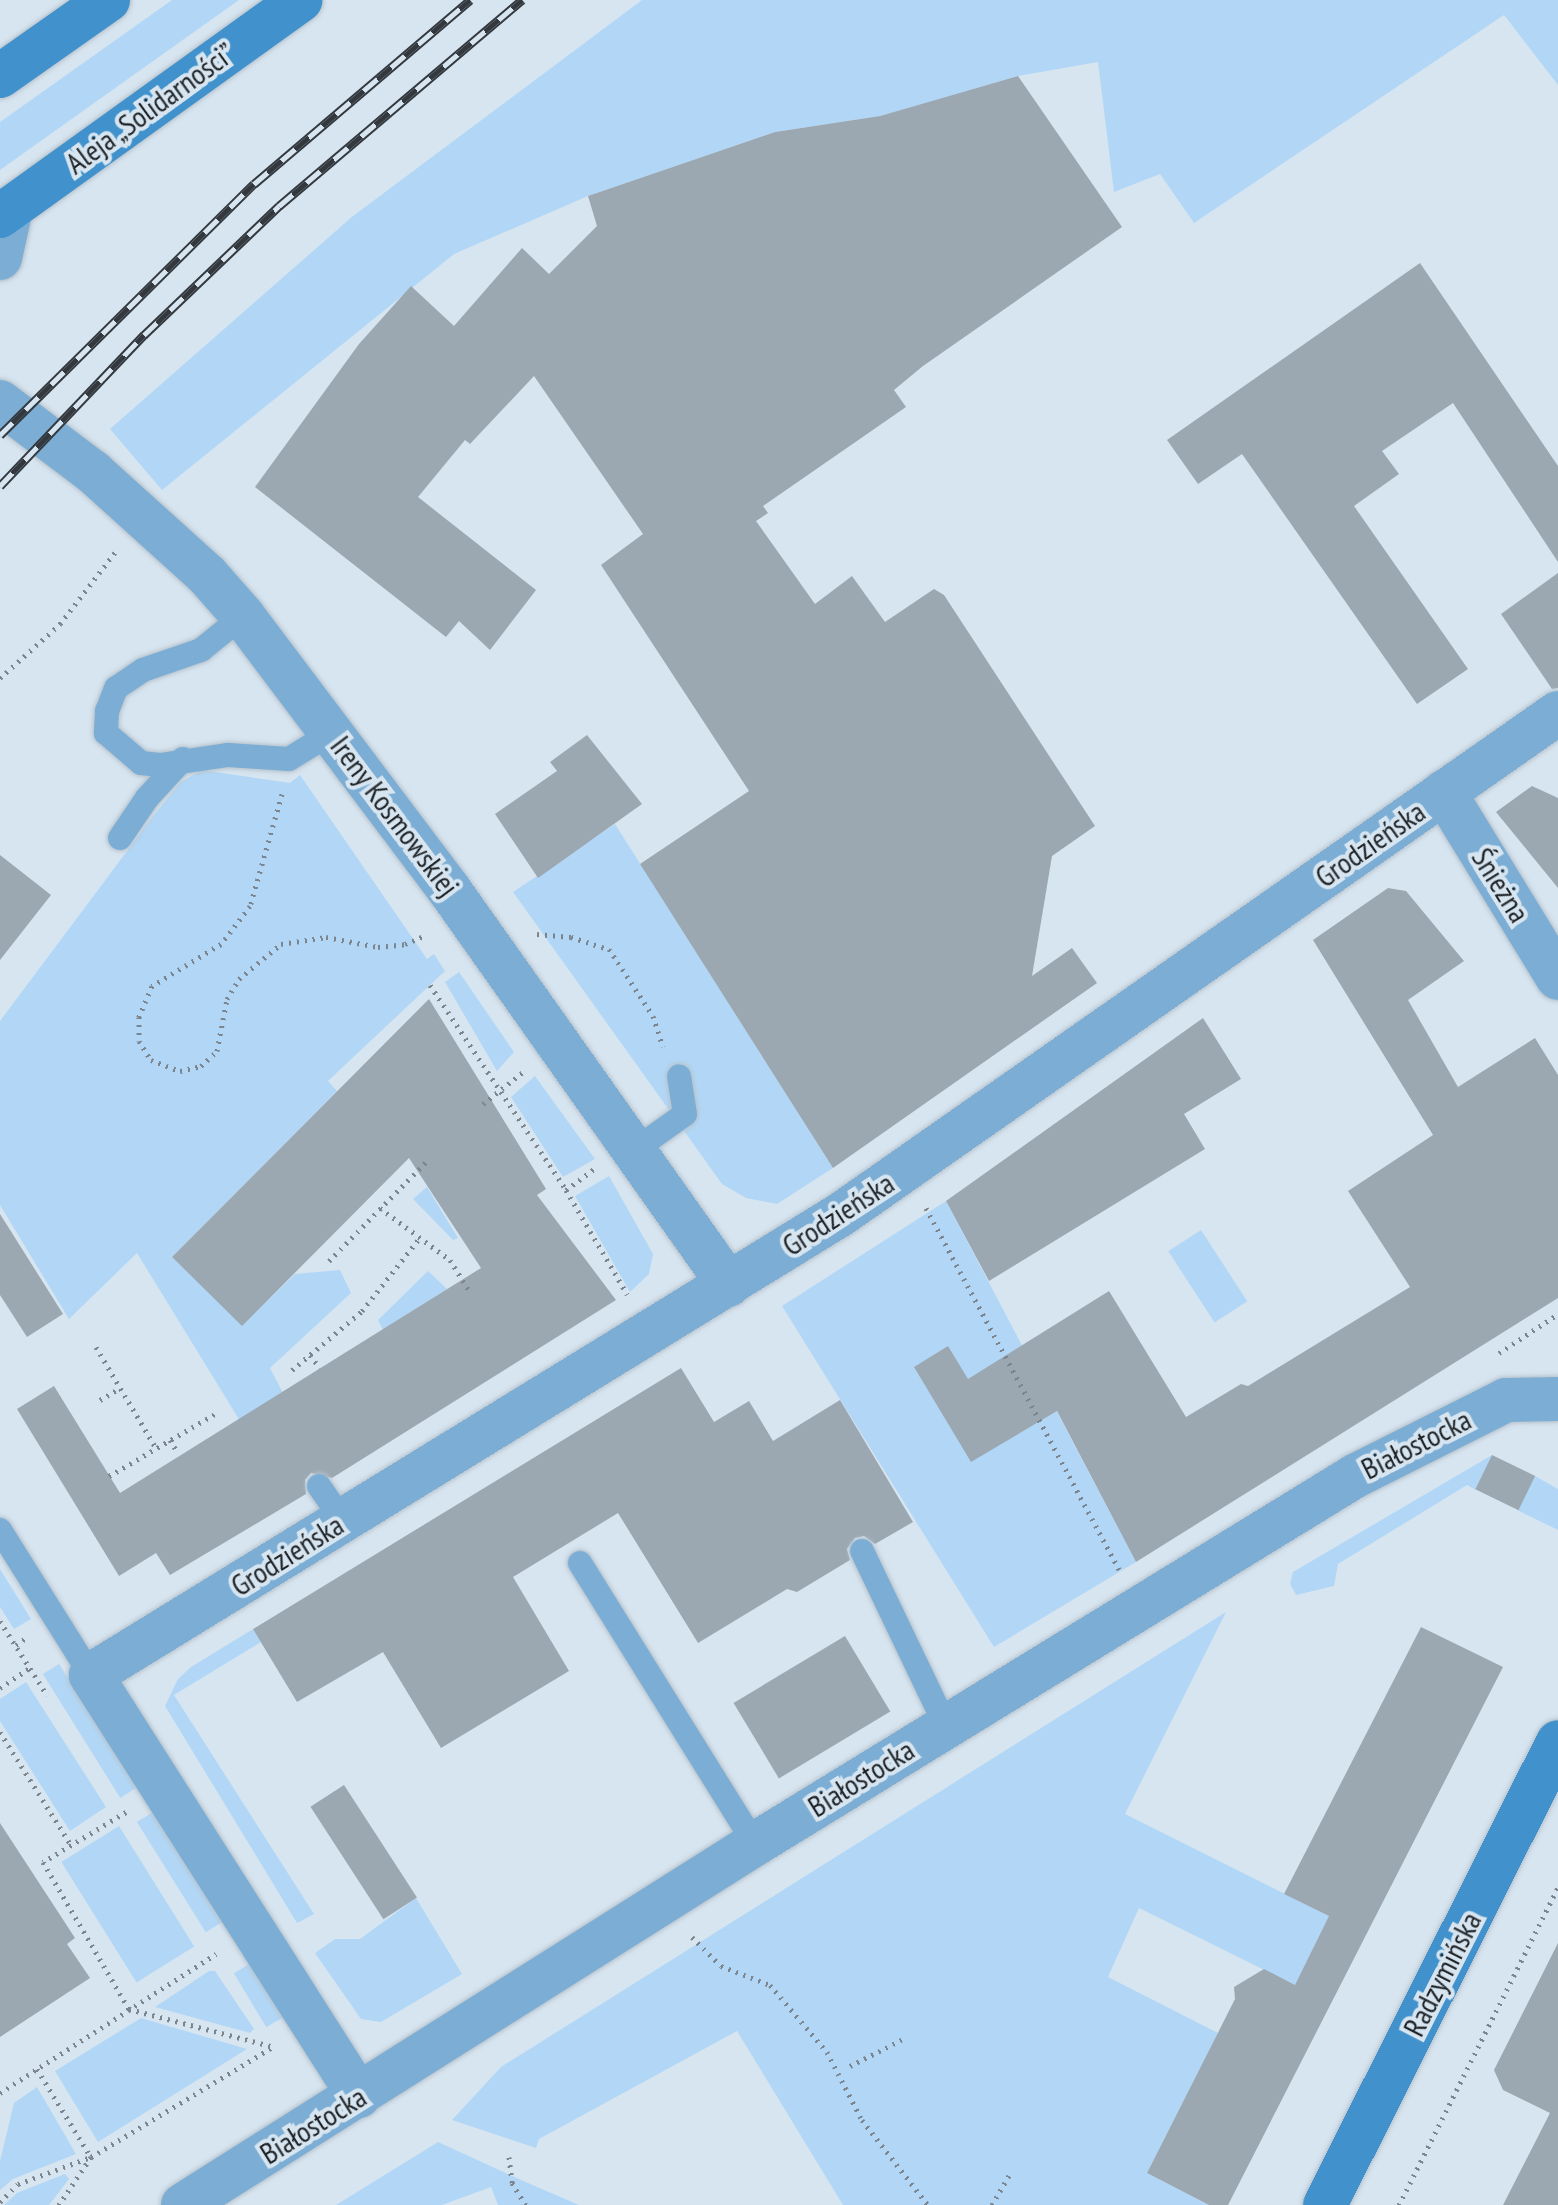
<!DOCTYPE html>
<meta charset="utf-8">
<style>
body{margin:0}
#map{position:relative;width:1558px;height:2205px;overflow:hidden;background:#d7e5f0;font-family:"PT Sans Narrow",sans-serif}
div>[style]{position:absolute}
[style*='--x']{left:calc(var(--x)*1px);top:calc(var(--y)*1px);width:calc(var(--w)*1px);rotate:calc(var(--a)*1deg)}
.green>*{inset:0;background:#b2d7f6;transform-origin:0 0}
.building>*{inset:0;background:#9ba8b2;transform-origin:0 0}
.path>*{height:5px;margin-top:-2.5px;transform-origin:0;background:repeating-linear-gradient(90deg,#7c858d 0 2px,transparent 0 8px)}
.roads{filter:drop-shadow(0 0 2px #b6c2cc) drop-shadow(0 0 2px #b6c2cc)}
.lane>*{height:24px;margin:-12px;padding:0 12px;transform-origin:12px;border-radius:12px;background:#7caed5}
.street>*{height:44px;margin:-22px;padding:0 22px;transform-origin:22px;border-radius:22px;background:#7caed5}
.secondary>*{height:44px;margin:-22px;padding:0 22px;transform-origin:22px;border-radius:22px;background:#4192cc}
.rail>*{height:9px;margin-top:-4.5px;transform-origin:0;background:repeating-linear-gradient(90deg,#d7e5f0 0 18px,#33393e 0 36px);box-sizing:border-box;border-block:2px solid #33393e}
span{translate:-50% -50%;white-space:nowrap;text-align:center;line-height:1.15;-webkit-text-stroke:8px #d7e5f0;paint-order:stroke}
.street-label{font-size:30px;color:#1e2327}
</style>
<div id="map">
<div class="green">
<div style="clip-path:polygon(172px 0,239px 0,0 170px,0 122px)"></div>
<div style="clip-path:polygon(642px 0,1558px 0,1558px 85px,1504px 15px,1194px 223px,1160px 174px,1114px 192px,1098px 62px,1018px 76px,880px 116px,775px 132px,588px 196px,454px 254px,162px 490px,110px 429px,353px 216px)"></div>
<div style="clip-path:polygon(202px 770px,290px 783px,300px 775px,427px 959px,434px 954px,445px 971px,328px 1081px,337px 1091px,172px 1257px,242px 1325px,295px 1274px,340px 1270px,351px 1293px,270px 1368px,283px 1393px,240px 1421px,137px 1253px,69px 1319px,0 1205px,0 1021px,154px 815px,181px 782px)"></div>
<div style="clip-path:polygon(615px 824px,833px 1168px,777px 1204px,746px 1198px,722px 1184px,513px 892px)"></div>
<div style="clip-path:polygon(459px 972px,514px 1052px,497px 1071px,445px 982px)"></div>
<div style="clip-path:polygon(535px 1076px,595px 1159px,563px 1177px,511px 1097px)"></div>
<div style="clip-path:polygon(609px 1176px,653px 1254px,649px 1274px,630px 1292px,575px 1196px)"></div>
<div style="clip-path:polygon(427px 1187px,458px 1238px,453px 1240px,413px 1199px)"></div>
<div style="clip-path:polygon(946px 1201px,1136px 1562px,994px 1647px,782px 1306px)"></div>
<div style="left:1201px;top:1230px;width:85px;height:39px;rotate:57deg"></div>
<div style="clip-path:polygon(428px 1271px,447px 1289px,383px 1330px,378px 1320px)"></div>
<div style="clip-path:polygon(1492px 1455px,1476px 1490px,1467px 1485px,1338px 1564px,1334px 1586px,1296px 1595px,1290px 1584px,1293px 1572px)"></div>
<div style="clip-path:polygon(1535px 1476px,1558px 1489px,1558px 1530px,1517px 1510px)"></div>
<div style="clip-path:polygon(0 1569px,31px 1619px,14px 1629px,0 1607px)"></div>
<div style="clip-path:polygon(1226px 1612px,1125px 1814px,1365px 1934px,1331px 2003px,1139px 1908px,1108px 1977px,1218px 2033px,1147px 2173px,1209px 2205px,843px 2205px,737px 2031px,539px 2139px,536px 2148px,452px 2120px,501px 2067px)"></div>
<div style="clip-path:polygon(253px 1629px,261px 1642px,174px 1695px,314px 1914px,297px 1923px,165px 1706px,178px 1679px,191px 1667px)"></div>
<div style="left:59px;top:1664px;width:146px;height:19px;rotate:58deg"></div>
<div style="clip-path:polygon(26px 1682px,106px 1807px,70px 1831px,0 1721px,0 1699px)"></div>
<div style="left:153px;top:1812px;width:130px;height:19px;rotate:58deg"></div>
<div style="left:119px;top:1826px;width:142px;height:68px;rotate:58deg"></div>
<div style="clip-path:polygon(416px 1898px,462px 1974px,381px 2022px,361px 2019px,315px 1953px,335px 1939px,360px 1939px)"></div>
<div style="left:251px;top:1963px;width:63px;height:20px;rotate:59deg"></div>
<div style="clip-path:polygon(209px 1971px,215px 1971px,254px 2029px,250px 2033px,155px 2007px)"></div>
<div style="clip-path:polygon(141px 2018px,247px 2049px,98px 2142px,55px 2071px)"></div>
<div style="clip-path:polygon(37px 2087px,76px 2154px,13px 2179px,0 2190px,0 2161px,14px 2103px)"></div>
<div style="clip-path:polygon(438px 2142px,521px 2180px,579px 2205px,498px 2205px,491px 2187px,442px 2205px,336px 2205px)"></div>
<div style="clip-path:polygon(65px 2174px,69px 2179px,49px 2205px,4px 2205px,17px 2193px)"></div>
</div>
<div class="building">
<div style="clip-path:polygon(1018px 76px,1122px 227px,923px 366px,894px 390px,906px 407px,763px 506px,768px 513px,756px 521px,815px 604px,852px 576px,885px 622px,934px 589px,944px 595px,1095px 826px,1052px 856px,1032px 976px,1072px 948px,1097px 983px,833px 1168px,640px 864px,749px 791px,601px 565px,643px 534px,534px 376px,470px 444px,465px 440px,418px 497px,536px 590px,490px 650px,459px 621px,446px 637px,255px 487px,359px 344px,411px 286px,454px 326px,522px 248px,549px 274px,597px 226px,588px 196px,775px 132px,880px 116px)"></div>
<div style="clip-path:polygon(1420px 263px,1558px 466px,1558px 562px,1453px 403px,1382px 451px,1399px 474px,1354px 506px,1468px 669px,1417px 704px,1242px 454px,1198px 484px,1167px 440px)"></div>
<div style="clip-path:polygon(1558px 573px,1558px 688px,1552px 689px,1501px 614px)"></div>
<div style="clip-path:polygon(587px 735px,642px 804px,538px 878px,495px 814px,557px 771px,550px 762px)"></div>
<div style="clip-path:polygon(1532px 786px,1558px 798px,1558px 888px,1496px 812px)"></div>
<div style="clip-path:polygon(0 855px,51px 895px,0 960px)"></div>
<div style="clip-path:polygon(1388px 888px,1406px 891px,1464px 961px,1408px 1000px,1458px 1087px,1535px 1038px,1558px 1075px,1558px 1298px,1136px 1562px,1057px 1411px,971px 1462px,914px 1367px,948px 1346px,968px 1379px,1109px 1291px,1186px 1417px,1241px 1384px,1248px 1386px,1410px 1287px,1348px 1191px,1433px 1135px,1313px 940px)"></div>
<div style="clip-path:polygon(429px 999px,546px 1189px,537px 1195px,616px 1300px,332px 1478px,311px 1473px,305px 1480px,306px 1494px,170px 1575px,156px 1553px,119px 1576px,17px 1409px,54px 1386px,120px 1493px,481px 1268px,409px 1158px,242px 1326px,172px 1257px)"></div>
<div style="clip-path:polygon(1203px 1018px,1241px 1079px,1184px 1114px,1205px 1149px,989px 1281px,946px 1201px)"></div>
<div style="clip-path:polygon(0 1214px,63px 1314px,27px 1337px,0 1295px)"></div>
<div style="clip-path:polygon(681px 1368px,714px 1422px,749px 1401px,773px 1441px,840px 1400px,913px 1522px,875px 1544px,864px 1536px,855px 1538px,847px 1549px,850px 1560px,797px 1592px,787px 1589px,698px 1643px,618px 1513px,513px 1577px,569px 1671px,441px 1748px,383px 1652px,297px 1702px,253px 1629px)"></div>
<div style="left:1492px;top:1455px;width:48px;height:38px;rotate:26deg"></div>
<div style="clip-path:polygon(1421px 1627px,1503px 1667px,1228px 2205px,1209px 2205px,1147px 2173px,1235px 1999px,1234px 1987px,1264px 1969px,1295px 1985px,1329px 1916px,1284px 1894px)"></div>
<div style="left:845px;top:1636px;width:88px;height:130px;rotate:59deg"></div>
<div style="left:344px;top:1785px;width:134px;height:40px;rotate:57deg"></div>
<div style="clip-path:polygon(0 1823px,75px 1938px,67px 1944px,90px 1978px,0 2037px)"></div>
<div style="clip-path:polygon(1558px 1943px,1558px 2205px,1503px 2205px,1550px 2113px,1503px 2090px,1494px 2070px)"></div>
</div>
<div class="path">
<div style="--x:0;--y:678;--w:81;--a:-42"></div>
<div style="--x:60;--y:624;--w:92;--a:-52.5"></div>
<div style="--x:282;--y:794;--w:116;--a:105.9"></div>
<div style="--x:250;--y:906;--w:48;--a:127.3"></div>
<div style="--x:221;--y:944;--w:81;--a:148.7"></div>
<div style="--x:152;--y:986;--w:34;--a:113"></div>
<div style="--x:139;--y:1017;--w:24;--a:90"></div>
<div style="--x:139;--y:1041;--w:22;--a:58"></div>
<div style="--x:151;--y:1060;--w:31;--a:21"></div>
<div style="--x:180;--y:1071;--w:22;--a:-13"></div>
<div style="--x:201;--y:1066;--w:22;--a:-43"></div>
<div style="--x:217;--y:1051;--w:53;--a:-79.1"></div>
<div style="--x:227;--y:999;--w:23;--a:-59"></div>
<div style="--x:239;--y:979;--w:55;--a:-39.8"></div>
<div style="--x:281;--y:944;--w:46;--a:-8.8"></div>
<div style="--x:326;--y:937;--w:53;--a:10.9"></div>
<div style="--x:378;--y:947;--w:27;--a:-6"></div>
<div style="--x:405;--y:944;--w:23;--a:-23"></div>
<div style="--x:537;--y:934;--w:34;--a:5"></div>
<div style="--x:571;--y:937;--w:40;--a:18"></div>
<div style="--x:609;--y:949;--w:80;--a:56.7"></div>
<div style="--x:653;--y:1016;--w:32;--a:72"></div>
<div style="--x:430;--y:985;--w:246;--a:56.4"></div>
<div style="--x:566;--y:1190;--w:121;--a:59.6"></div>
<div style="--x:483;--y:1104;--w:51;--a:-38.7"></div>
<div style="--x:566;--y:1190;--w:35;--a:-37"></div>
<div style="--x:380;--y:1208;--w:87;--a:36.6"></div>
<div style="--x:450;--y:1260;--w:39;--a:58"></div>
<div style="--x:926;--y:1208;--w:410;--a:61.9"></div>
<div style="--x:329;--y:1261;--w:141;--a:-45.6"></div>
<div style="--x:96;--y:1347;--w:117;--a:59.3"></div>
<div style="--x:1499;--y:1353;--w:71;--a:-33.5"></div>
<div style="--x:310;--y:1355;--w:16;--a:52"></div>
<div style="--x:292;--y:1370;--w:92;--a:-40.1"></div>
<div style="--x:362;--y:1311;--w:90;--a:-51.7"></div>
<div style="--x:100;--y:1400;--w:23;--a:-31"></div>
<div style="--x:170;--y:1440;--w:15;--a:58"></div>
<div style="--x:109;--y:1476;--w:125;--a:-30.3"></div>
<div style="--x:0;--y:1621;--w:88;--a:57.6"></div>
<div style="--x:16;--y:1645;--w:12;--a:-35"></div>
<div style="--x:0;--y:1688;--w:36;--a:-34"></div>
<div style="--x:0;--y:1732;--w:133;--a:57.9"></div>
<div style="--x:126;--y:1812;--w:97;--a:148.9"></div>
<div style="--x:43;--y:1862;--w:170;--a:59.7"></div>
<div style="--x:129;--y:2009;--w:147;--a:14.6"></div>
<div style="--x:692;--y:1937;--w:41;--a:45"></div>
<div style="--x:721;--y:1966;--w:53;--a:21.2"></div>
<div style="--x:770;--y:1985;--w:88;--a:49.6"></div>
<div style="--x:827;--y:2052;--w:76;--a:62.8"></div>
<div style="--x:862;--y:2120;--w:108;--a:52.2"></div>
<div style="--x:850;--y:2066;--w:62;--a:-27"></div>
<div style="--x:37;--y:2069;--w:103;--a:58.5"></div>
<div style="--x:91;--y:2157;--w:58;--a:123.7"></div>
<div style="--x:0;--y:2093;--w:257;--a:-32.8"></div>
<div style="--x:509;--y:2157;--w:26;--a:83"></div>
<div style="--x:512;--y:2183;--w:26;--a:58"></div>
<div style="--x:0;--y:2202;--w:25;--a:-45"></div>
<div style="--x:18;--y:2184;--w:78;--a:-20.3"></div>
<div style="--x:91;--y:2157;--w:214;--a:-31.2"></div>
<div style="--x:992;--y:2205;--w:34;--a:-60"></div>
<div style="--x:1399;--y:2205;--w:356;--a:-63.4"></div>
</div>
<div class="roads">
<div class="lane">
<div style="--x:243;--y:616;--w:54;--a:141"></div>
<div style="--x:201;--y:650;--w:61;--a:161"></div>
<div style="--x:143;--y:670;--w:32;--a:146"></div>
<div style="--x:116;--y:688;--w:25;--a:111"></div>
<div style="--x:107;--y:711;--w:22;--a:93"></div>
<div style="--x:106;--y:733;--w:46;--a:40.6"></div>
<div style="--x:141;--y:763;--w:19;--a:6"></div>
<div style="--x:160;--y:765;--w:69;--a:-8.4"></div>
<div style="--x:228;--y:755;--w:61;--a:3.8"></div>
<div style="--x:289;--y:759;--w:52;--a:-31.5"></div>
<div style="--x:120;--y:838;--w:48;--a:-56"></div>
<div style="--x:147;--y:798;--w:53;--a:-47.3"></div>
<div style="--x:636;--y:1149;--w:60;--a:-35.5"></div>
<div style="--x:685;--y:1114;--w:38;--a:-99"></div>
<div style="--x:319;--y:1486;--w:42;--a:55.6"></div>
<div style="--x:0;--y:1530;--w:171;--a:57.9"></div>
<div style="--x:862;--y:1551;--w:194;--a:64.4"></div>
<div style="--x:580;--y:1563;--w:331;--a:58.1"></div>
</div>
<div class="street">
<div style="--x:0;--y:258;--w:51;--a:-77.6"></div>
<div style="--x:0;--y:402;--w:116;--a:37"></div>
<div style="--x:93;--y:472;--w:154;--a:42.1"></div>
<div style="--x:207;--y:575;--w:55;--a:48.7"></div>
<div style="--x:243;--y:616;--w:341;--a:53"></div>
<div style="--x:448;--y:888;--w:486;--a:54.7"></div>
<div style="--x:1444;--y:792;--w:218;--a:58.5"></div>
<div style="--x:359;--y:2096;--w:499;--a:-122.5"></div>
<div style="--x:91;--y:1675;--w:879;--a:-31.56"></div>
<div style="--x:840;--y:1215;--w:876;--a:-34.96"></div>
<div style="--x:183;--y:2205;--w:676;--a:-32.26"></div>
<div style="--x:755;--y:1844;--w:704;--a:-31.52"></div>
<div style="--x:1355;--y:1476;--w:169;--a:-26.7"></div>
<div style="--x:1506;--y:1400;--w:52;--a:-1.1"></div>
</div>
<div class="secondary">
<div style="--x:0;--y:76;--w:132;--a:-35.1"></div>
<div style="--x:0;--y:216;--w:370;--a:-35.7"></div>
<div style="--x:1325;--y:2205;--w:518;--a:-63.29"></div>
</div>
</div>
<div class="rail">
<div style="--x:0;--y:435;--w:357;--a:-44.7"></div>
<div style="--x:254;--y:184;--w:284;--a:-40.4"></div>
<div style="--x:0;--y:486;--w:209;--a:-46.4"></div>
<div style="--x:144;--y:335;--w:187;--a:-43.7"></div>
<div style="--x:279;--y:206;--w:319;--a:-40.3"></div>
</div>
<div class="street-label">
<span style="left:150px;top:108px;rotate:-36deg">Aleja „Solidarności”</span>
<span style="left:395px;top:816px;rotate:53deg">Ireny Kosmowskiej</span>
<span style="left:1370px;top:844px;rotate:-35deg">Grodzieńska</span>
<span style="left:1501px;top:885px;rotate:58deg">Śnieżna</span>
<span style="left:838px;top:1214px;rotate:-33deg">Grodzieńska</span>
<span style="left:1416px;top:1444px;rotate:-27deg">Białostocka</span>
<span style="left:287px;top:1555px;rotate:-32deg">Grodzieńska</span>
<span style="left:861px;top:1778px;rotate:-32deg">Białostocka</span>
<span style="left:1442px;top:1974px;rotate:-63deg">Radzymińska</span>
<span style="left:313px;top:2125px;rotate:-32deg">Białostocka</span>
</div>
</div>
